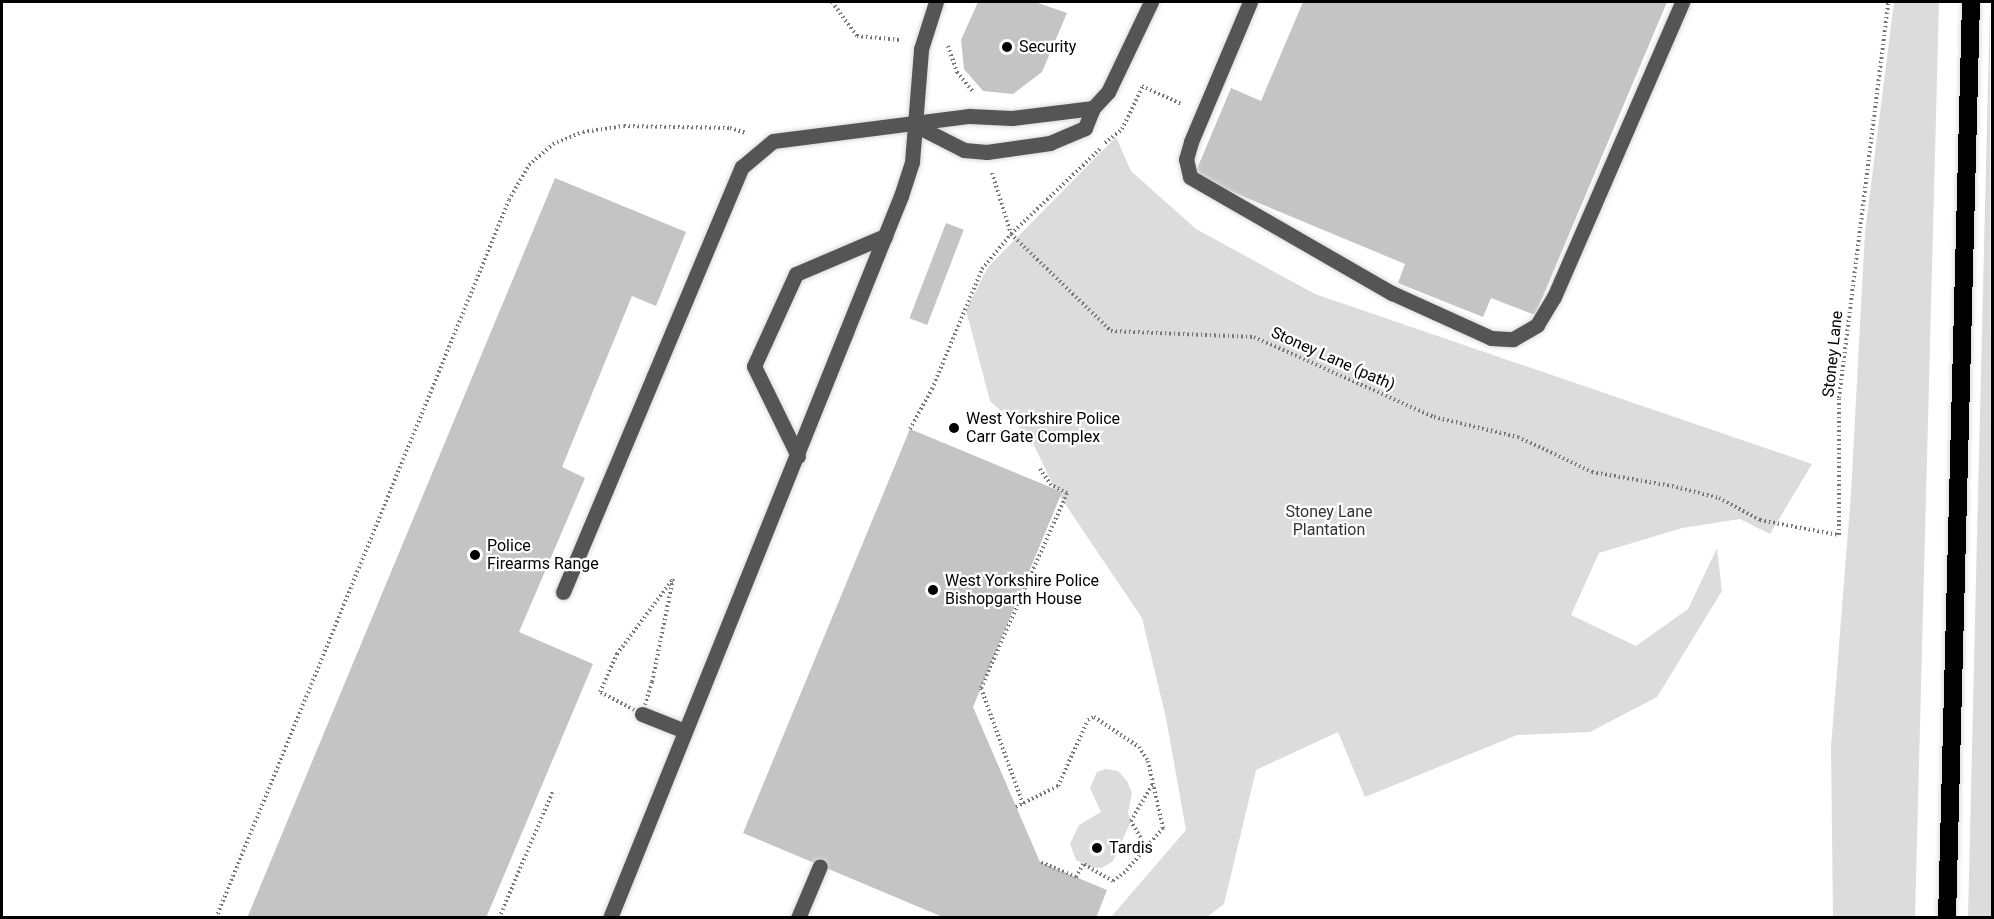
<!DOCTYPE html>
<style>
body{margin:0}
#map{position:relative;width:1994px;height:919px;overflow:hidden;background:#fff;font-family:Roboto,sans-serif}
div>[style]{position:absolute}
[style*='--x']{left:calc(var(--x)*1px);top:calc(var(--y)*1px);width:calc(var(--w)*1px);rotate:calc(var(--a)*1deg)}
.green>*{inset:0;background:#dcdcdc}
.building>*{inset:0;background:#c4c4c4;transform-origin:0 0}
.path>*{height:4px;margin-top:-2px;transform-origin:0;background:repeating-linear-gradient(90deg,#777 0 1.5px,transparent 0 4.5px)}
.roads{filter:drop-shadow(0 0 2px #dbdbdb) drop-shadow(0 0 2px #dbdbdb)}
.minor>*{height:15px;margin:-7.5px;padding:0 7.5px;transform-origin:7.5px;border-radius:7.5px;background:#555}
.highway>*{height:18px;margin:-9px;padding:0 9px;transform-origin:9px;border-radius:9px;background:#000}
.dots>*{width:16px;height:16px;translate:-50% -50%;box-sizing:border-box;border:3px solid #fff;border-radius:50%}
span{translate:-50% -50%;white-space:nowrap;text-align:center;line-height:1.15;-webkit-text-stroke:4.5px #fff;paint-order:stroke}
.poi-label{font-size:16px;color:#000}
.left{translate:0 -50%;text-align:left}
.street-label{font-size:16px;color:#000}
.park-label{font-size:16px;color:#333}
.frame{position:absolute;inset:0;border:3px solid #000;pointer-events:none}
</style>
<div id="map">
<div class="green">
<div style="clip-path:polygon(1894px 2px,1939px 2px,1915px 917px,1833px 917px,1831px 747px,1851px 493px,1865px 232px)"></div>
<div style="clip-path:polygon(1990px 2px,1992px 917px,1968px 918px,1976px 578px)"></div>
<div style="clip-path:polygon(1116px 137px,1131px 171px,1196px 229px,1315px 294px,1812px 464px,1770px 534px,1740px 519px,1682px 528px,1599px 553px,1571px 615px,1636px 646px,1688px 609px,1717px 548px,1722px 591px,1657px 697px,1590px 732px,1517px 735px,1365px 797px,1338px 732px,1256px 770px,1224px 904px,1207px 917px,1111px 917px,1186px 830px,1166px 718px,1142px 618px,1055px 489px,1030px 437px,990px 401px,966px 310px,988px 267px)"></div>
<div style="clip-path:polygon(1106px 769px,1118px 771px,1127px 781px,1132px 793px,1128px 813px,1131px 821px,1113px 861px,1102px 868px,1090px 867px,1076px 860px,1070px 844px,1079px 825px,1101px 812px,1090px 788px,1097px 772px)"></div>
</div>
<div class="building">
<div style="clip-path:polygon(978px 2px,1035px 2px,1067px 13px,1042px 72px,1013px 94px,983px 91px,964px 69px,961px 40px)"></div>
<div style="clip-path:polygon(1303px 2px,1667px 2px,1535px 315px,1491px 298px,1483px 317px,1398px 283px,1405px 264px,1194px 176px,1231px 88px,1261px 101px)"></div>
<div style="clip-path:polygon(555px 178px,686px 232px,656px 306px,632px 296px,562px 467px,585px 478px,519px 632px,593px 664px,486px 918px,247px 918px)"></div>
<div style="left:946px;top:223px;width:19px;height:102px;rotate:21deg"></div>
<div style="clip-path:polygon(910px 429px,1062px 492px,973px 707px,1040px 862px,1107px 890px,1096px 918px,945px 918px,743px 833px)"></div>
</div>
<div class="path">
<div style="--x:832;--y:2;--w:42;--a:53.7"></div>
<div style="--x:857;--y:36;--w:44;--a:5.2"></div>
<div style="--x:948;--y:46;--w:28;--a:71"></div>
<div style="--x:957;--y:72;--w:26;--a:51"></div>
<div style="--x:1142;--y:86;--w:43;--a:24.8"></div>
<div style="--x:1105;--y:143;--w:22;--a:-39"></div>
<div style="--x:1122;--y:129;--w:48;--a:-64"></div>
<div style="--x:992;--y:173;--w:64;--a:72.7"></div>
<div style="--x:1011;--y:234;--w:139;--a:44.1"></div>
<div style="--x:1111;--y:331;--w:143;--a:2.4"></div>
<div style="--x:1254;--y:337;--w:197;--a:24"></div>
<div style="--x:1434;--y:417;--w:86;--a:13.4"></div>
<div style="--x:1518;--y:437;--w:82;--a:25.3"></div>
<div style="--x:1592;--y:472;--w:81;--a:9.9"></div>
<div style="--x:1672;--y:486;--w:49;--a:14.3"></div>
<div style="--x:1719;--y:498;--w:47;--a:28.2"></div>
<div style="--x:1760;--y:520;--w:80;--a:10.8"></div>
<div style="--x:1839;--y:535;--w:137;--a:-90"></div>
<div style="--x:1839;--y:398;--w:399;--a:-82.9"></div>
<div style="--x:910;--y:429;--w:46;--a:-61.2"></div>
<div style="--x:932;--y:389;--w:130;--a:-67.4"></div>
<div style="--x:982;--y:269;--w:45;--a:-50.4"></div>
<div style="--x:1011;--y:234;--w:123;--a:-43.7"></div>
<div style="--x:673;--y:579;--w:105;--a:101.5"></div>
<div style="--x:652;--y:682;--w:34;--a:107"></div>
<div style="--x:642;--y:714;--w:47;--a:-152.4"></div>
<div style="--x:600;--y:692;--w:42;--a:-65.9"></div>
<div style="--x:617;--y:654;--w:94;--a:-53.3"></div>
<div style="--x:1023;--y:804;--w:123;--a:-109.9"></div>
<div style="--x:981;--y:688;--w:213;--a:-66.2"></div>
<div style="--x:1067;--y:493;--w:18;--a:-153"></div>
<div style="--x:1051;--y:485;--w:22;--a:-124"></div>
<div style="--x:1016;--y:807;--w:47;--a:-26.6"></div>
<div style="--x:1058;--y:786;--w:72;--a:-65.6"></div>
<div style="--x:1088;--y:720;--w:7;--a:-27"></div>
<div style="--x:1094;--y:717;--w:54;--a:33.7"></div>
<div style="--x:1139;--y:747;--w:17;--a:57"></div>
<div style="--x:1148;--y:761;--w:69;--a:77.4"></div>
<div style="--x:1163;--y:828;--w:58;--a:130.8"></div>
<div style="--x:1125;--y:872;--w:15;--a:143"></div>
<div style="--x:1113;--y:881;--w:34;--a:-150"></div>
<div style="--x:1083;--y:864;--w:15;--a:118"></div>
<div style="--x:1076;--y:877;--w:39;--a:-157"></div>
<div style="--x:1147;--y:849;--w:32;--a:-120"></div>
<div style="--x:1131;--y:821;--w:42;--a:-59.7"></div>
<div style="--x:216;--y:918;--w:775;--a:-67.8"></div>
<div style="--x:509;--y:200;--w:40;--a:-60.3"></div>
<div style="--x:529;--y:165;--w:32;--a:-41"></div>
<div style="--x:553;--y:144;--w:32;--a:-22"></div>
<div style="--x:583;--y:132;--w:41;--a:-8.3"></div>
<div style="--x:624;--y:126;--w:106;--a:1.1"></div>
<div style="--x:730;--y:128;--w:17;--a:17"></div>
<div style="--x:499;--y:918;--w:138;--a:-67"></div>
</div>
<div class="roads">
<div class="minor">
<div style="--x:1250;--y:2;--w:152;--a:112.9"></div>
<div style="--x:1191;--y:142;--w:18;--a:106"></div>
<div style="--x:1186;--y:159;--w:18;--a:77"></div>
<div style="--x:1190;--y:177;--w:233;--a:29.9"></div>
<div style="--x:1392;--y:293;--w:109;--a:24.4"></div>
<div style="--x:1491;--y:338;--w:22;--a:3"></div>
<div style="--x:1513;--y:339;--w:28;--a:-30"></div>
<div style="--x:1537;--y:325;--w:33;--a:-59"></div>
<div style="--x:1554;--y:297;--w:322;--a:-66.5"></div>
<div style="--x:1093;--y:108;--w:22;--a:-47"></div>
<div style="--x:1108;--y:92;--w:100;--a:-64.5"></div>
<div style="--x:798;--y:456;--w:100;--a:-116.1"></div>
<div style="--x:754;--y:366;--w:101;--a:-65.5"></div>
<div style="--x:796;--y:274;--w:97;--a:-23.1"></div>
<div style="--x:563;--y:592;--w:461;--a:-67.2"></div>
<div style="--x:742;--y:167;--w:40;--a:-40"></div>
<div style="--x:773;--y:141;--w:198;--a:-7.3"></div>
<div style="--x:969;--y:116;--w:43;--a:2.7"></div>
<div style="--x:1012;--y:118;--w:82;--a:-7"></div>
<div style="--x:1093;--y:108;--w:22;--a:112"></div>
<div style="--x:1085;--y:128;--w:38;--a:157"></div>
<div style="--x:1050;--y:143;--w:64;--a:171.9"></div>
<div style="--x:987;--y:152;--w:23;--a:-175"></div>
<div style="--x:964;--y:150;--w:57;--a:-153"></div>
<div style="--x:642;--y:714;--w:46;--a:21.6"></div>
<div style="--x:610;--y:918;--w:778;--a:-68.05"></div>
<div style="--x:901;--y:196;--w:36;--a:-72"></div>
<div style="--x:912;--y:162;--w:113;--a:-85.4"></div>
<div style="--x:921;--y:49;--w:49;--a:-72.3"></div>
<div style="--x:798;--y:918;--w:56;--a:-67.1"></div>
</div>
<div class="highway">
<div style="--x:1947;--y:918;--w:916;--a:-88.5"></div>
</div>
</div>
<div class="dots">
<div style="left:1007px;top:47px;background:#000"></div>
<div style="left:954px;top:428px;background:#000"></div>
<div style="left:475px;top:555px;background:#000"></div>
<div style="left:933px;top:590px;background:#000"></div>
<div style="left:1097px;top:848px;background:#000"></div>
</div>
<div class="poi-label">
<span class="left" style="left:1019px;top:47px">Security</span>
<span class="left" style="left:966px;top:428px">West Yorkshire Police<br>Carr Gate Complex</span>
<span class="left" style="left:487px;top:555px">Police<br>Firearms Range</span>
<span class="left" style="left:945px;top:590px">West Yorkshire Police<br>Bishopgarth House</span>
<span class="left" style="left:1109px;top:848px">Tardis</span>
</div>
<div class="street-label">
<span style="left:1833px;top:354px;rotate:-84deg">Stoney Lane</span>
<span style="left:1333px;top:359px;rotate:24deg">Stoney Lane (path)</span>
</div>
<div class="park-label">
<span style="left:1329px;top:521px">Stoney Lane<br>Plantation</span>
</div>
<div class="frame"></div>
</div>
